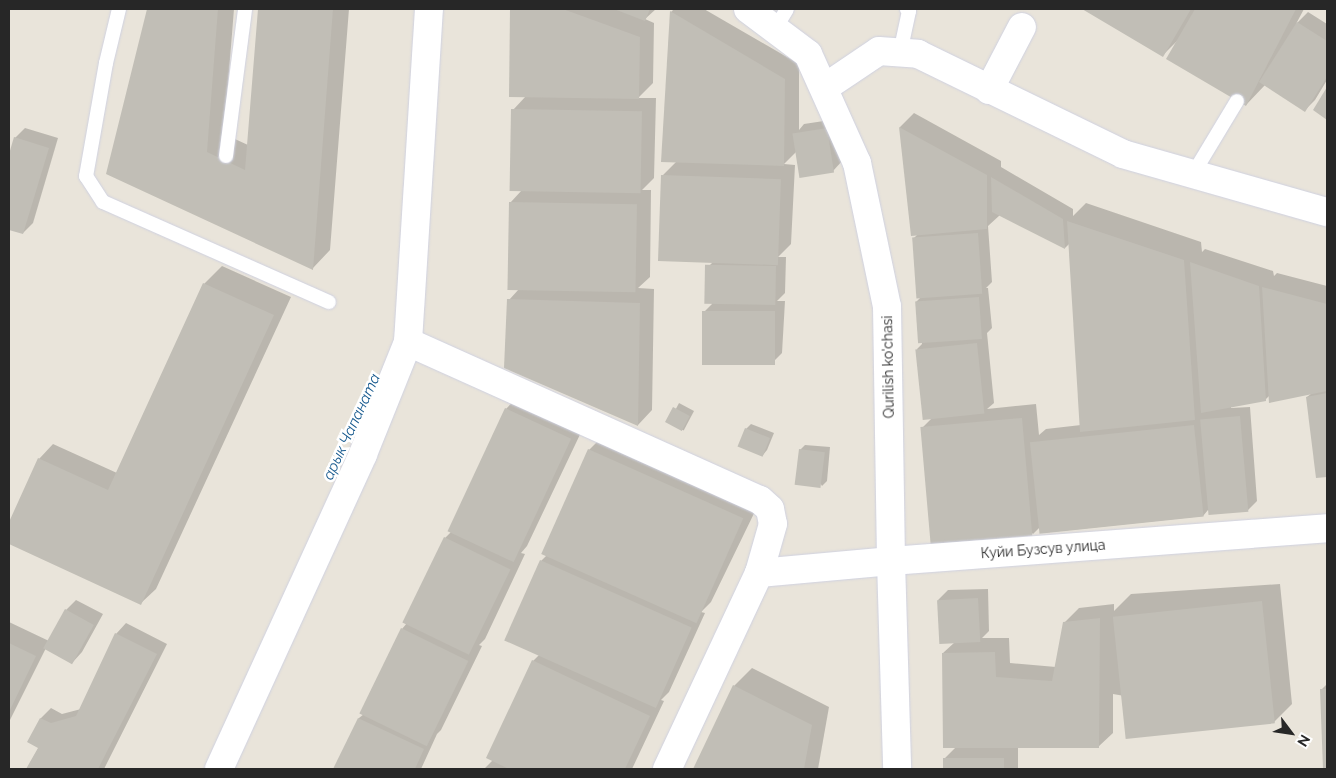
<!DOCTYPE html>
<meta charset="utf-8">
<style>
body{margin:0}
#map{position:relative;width:1336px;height:778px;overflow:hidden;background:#e9e4da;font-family:Raleway,sans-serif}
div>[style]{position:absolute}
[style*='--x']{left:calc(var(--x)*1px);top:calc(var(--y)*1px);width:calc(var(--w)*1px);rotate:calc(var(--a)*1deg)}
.shadow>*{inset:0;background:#0003;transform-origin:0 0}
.building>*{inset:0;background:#c1beb6;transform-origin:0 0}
.roads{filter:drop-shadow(0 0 1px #cfd1e0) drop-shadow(0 0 1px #cfd1e0)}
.service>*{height:14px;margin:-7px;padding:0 7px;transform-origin:7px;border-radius:7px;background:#fff}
.minor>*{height:28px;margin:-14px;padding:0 14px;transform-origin:14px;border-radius:14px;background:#fff}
span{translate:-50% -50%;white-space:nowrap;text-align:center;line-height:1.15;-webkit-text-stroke:5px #fff;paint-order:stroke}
.street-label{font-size:14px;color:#272727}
.water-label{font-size:15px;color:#15588d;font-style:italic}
.frame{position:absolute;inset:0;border:10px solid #272727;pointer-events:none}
.north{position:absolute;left:1266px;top:708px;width:50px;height:50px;-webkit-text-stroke:4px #fff;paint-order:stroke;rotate:121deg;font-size:14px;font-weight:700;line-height:20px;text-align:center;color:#272727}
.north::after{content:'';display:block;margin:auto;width:18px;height:22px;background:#272727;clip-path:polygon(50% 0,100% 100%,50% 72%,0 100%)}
</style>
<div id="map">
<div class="shadow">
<div style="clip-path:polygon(148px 9px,234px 9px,224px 134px,248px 145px,259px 9px,349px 9px,330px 250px,313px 268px,108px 173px)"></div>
<div style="clip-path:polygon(511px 9px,656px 9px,645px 19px,654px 23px,653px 83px,638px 98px,656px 98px,654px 178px,642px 190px,651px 190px,650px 277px,638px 288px,654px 289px,652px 410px,638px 425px,509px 300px,519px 289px,510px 203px,522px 190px,513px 110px,526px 96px,510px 96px)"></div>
<div style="clip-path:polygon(674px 9px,704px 9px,799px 64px,799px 130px,804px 124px,837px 119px,843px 160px,833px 171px,797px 151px,784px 164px,795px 165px,791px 244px,778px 257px,786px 257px,785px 293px,777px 301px,785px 301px,782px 353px,772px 363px,704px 312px,712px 304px,707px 268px,715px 260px,662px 176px,677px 161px,671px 12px)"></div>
<div style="clip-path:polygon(1084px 9px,1304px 9px,1296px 24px,1308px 12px,1327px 24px,1327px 80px,1315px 100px,1305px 110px,1265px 85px,1246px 105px,1177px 41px,1163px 55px)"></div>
<div style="clip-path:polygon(evenodd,914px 113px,1001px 161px,1001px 167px,1073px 209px,1073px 216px,1086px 203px,1201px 242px,1202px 252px,1205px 249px,1273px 271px,1274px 276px,1277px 273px,1327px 286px,1327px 476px,1317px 477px,1307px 397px,1312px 393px,1269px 396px,1265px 400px,1231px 406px,1231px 408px,1250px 407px,1257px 501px,1247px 511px,1208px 510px,1203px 516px,1041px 533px,1040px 527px,1033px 534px,921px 429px,932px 418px,917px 349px,922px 344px,916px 302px,921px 297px,913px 239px,917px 235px,912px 235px,900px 127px,914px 113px,1000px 215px,1065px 248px,1070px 243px,1081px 425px,1046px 429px,1039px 435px,1036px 404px,987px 409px,994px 403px,987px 333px,992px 328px,988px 288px,986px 288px,992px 282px,988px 226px,1000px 215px)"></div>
<div style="clip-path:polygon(25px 128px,58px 138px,33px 223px,23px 233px,9px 229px,9px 159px,15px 138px)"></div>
<div style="clip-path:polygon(222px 266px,291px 297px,156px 589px,141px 603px,9px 543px,9px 525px,39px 459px,53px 444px,117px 473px,204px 284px)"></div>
<div style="clip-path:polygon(520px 394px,585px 424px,527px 546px,521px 553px,525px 554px,485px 639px,479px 645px,482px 646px,441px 730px,437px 734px,421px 769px,335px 769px,359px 718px,364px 714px,402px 629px,407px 623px,445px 538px,451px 532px,506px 409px)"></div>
<div style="left:679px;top:403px;width:17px;height:22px;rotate:28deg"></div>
<div style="clip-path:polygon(751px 424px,774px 433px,767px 450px,763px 455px,746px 429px)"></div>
<div style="clip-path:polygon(607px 432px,761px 499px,711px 602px,701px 612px,705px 613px,669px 692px,661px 700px,664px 701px,632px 769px,484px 769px,493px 760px,533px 661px,539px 655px,541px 561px,547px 555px,589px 450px)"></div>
<div style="clip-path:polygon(805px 445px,830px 447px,827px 481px,822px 486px,800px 450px)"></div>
<div style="clip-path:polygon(1280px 584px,1292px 704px,1274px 722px,1113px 694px,1113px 733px,1098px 747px,1018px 747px,1018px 769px,944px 769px,945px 758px,956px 747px,943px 653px,955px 642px,938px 600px,948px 590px,988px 589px,989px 631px,982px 638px,1009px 638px,1010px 663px,1056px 667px,1065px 622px,1079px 608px,1114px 604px,1114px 611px,1131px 594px)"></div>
<div style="clip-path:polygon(76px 600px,103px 614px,82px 652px,72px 663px,46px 648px,9px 722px,9px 622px,49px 641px,66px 610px)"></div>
<div style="clip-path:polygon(126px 623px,167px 644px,104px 769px,27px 769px,39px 747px,29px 742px,41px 718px,51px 708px,62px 714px,81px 709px,116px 634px)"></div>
<div style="clip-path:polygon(752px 668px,829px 707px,818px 769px,694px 769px,734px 686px)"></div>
<div style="clip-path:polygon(1327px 684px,1327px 769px,1324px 769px,1321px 690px)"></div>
</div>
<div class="building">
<div style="clip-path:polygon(147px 9px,218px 9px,207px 152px,245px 170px,258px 9px,333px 9px,313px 270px,106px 174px)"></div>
<div style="clip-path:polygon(510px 9px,563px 9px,640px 37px,639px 99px,509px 97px)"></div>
<div style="clip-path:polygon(614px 9px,650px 9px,645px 21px)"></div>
<div style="clip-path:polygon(1082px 9px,1191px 9px,1163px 57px)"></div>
<div style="clip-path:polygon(1195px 9px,1296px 9px,1246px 106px,1166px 59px)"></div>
<div style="clip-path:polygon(670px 11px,785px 79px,784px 166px,661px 162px)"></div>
<div style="clip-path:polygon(1297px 22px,1327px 41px,1327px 77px,1305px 112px,1259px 82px)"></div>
<div style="clip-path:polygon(1327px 87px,1327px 120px,1313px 110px)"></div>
<div style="left:511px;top:109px;width:131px;height:82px;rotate:1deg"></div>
<div style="clip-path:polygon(899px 127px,987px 175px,987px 229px,911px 236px)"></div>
<div style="left:827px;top:128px;width:45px;height:35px;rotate:81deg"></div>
<div style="clip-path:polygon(14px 137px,49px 148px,23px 234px,9px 230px,9px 154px)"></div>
<div style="left:661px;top:175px;width:120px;height:86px;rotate:2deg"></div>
<div style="clip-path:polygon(991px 177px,1063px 219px,1065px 249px,992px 212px)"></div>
<div style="left:509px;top:202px;width:128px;height:88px;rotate:1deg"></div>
<div style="clip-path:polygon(1067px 221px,1184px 260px,1195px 420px,1080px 432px)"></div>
<div style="left:978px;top:233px;width:61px;height:66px;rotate:86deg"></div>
<div style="clip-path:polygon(1190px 262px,1259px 286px,1266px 401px,1201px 413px)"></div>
<div style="left:776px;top:266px;width:39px;height:71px;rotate:91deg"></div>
<div style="clip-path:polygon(203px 283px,274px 315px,141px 605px,9px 544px,9px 522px,38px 458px,108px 490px)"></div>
<div style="clip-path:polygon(1262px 287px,1327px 304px,1327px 391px,1269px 403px)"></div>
<div style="left:979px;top:297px;width:42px;height:64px;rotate:86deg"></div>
<div style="clip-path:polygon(507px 299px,640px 303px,638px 426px,504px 368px)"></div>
<div style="left:702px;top:311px;width:73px;height:54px"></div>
<div style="left:977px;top:343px;width:71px;height:62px;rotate:84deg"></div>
<div style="clip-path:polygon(1327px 393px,1327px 477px,1316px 478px,1306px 397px)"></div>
<div style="left:673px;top:407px;width:19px;height:17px;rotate:28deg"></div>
<div style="left:505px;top:408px;width:73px;height:136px;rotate:25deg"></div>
<div style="left:1240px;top:416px;width:96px;height:40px;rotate:85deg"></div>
<div style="left:1022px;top:418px;width:118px;height:102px;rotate:85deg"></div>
<div style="left:1194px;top:425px;width:92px;height:165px;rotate:84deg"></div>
<div style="left:745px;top:428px;width:27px;height:20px;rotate:22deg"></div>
<div style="left:588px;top:449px;width:170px;height:115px;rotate:24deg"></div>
<div style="left:799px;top:449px;width:26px;height:36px;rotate:7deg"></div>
<div style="left:444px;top:537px;width:74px;height:95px;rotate:26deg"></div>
<div style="left:540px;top:560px;width:166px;height:88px;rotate:24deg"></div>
<div style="left:978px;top:598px;width:44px;height:41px;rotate:87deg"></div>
<div style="left:1262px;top:601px;width:123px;height:150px;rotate:84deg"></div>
<div style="left:65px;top:609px;width:33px;height:45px;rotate:29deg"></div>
<div style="clip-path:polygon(1100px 618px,1099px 748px,943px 748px,942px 653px,995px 652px,996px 677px,1052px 681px,1063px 622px)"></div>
<div style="left:401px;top:628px;width:75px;height:95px;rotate:26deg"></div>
<div style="clip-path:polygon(115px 633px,157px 654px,98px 769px,26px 769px,38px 748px,27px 742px,40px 718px,51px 723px,76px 716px)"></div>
<div style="clip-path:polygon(9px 643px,36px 656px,9px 712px)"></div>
<div style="clip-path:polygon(532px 660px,650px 716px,625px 769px,509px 769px,486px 758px)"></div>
<div style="clip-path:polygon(733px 685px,812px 725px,804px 769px,693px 769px)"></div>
<div style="clip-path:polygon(1320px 689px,1327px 689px,1327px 769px,1323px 769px)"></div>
<div style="clip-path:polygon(358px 718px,424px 749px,415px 769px,333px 769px)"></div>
<div style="left:943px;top:758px;width:61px;height:11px"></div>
</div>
<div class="roads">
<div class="service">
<div style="--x:119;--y:9;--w:56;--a:103.5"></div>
<div style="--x:106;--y:63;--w:115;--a:100"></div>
<div style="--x:86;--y:176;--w:31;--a:57"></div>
<div style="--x:103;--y:202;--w:247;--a:23.9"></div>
<div style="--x:775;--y:29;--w:23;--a:-59"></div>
<div style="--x:900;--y:53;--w:43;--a:-77.9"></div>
<div style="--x:909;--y:11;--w:3;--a:-135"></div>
<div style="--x:226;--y:156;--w:148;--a:-82.6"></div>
<div style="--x:1193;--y:174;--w:85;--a:-58.9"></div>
</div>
<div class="minor">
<div style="--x:748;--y:9;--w:75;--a:36.9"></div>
<div style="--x:808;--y:54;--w:120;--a:65.8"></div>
<div style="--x:857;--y:163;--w:146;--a:78.2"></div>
<div style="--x:887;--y:306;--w:255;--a:89.1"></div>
<div style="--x:891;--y:561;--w:208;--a:88.3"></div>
<div style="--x:824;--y:88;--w:66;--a:-33.9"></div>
<div style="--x:879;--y:51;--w:39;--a:4"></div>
<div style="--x:918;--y:54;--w:228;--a:26"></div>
<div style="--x:1123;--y:154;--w:212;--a:15.9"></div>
<div style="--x:989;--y:90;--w:71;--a:-62.4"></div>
<div style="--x:408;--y:342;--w:386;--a:24.2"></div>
<div style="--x:760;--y:500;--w:13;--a:42"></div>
<div style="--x:770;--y:509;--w:15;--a:79"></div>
<div style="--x:773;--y:524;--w:51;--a:105.9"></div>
<div style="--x:759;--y:573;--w:217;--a:115.1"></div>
<div style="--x:759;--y:573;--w:133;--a:-5.2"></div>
<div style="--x:891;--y:561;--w:437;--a:-4.3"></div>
<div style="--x:219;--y:769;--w:346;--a:-65.4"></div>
<div style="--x:363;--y:454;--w:121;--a:-68.1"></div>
<div style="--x:408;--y:342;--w:334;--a:-86.4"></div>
</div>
</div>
<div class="street-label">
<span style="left:888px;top:367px;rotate:-91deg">Qurilish ko'chasi</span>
<span style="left:1043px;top:549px;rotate:-4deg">Куйи Бузсув улица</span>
</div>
<div class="water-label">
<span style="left:352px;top:427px;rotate:-65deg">арык Чапаната</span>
</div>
<div class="frame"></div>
<div class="north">N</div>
</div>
